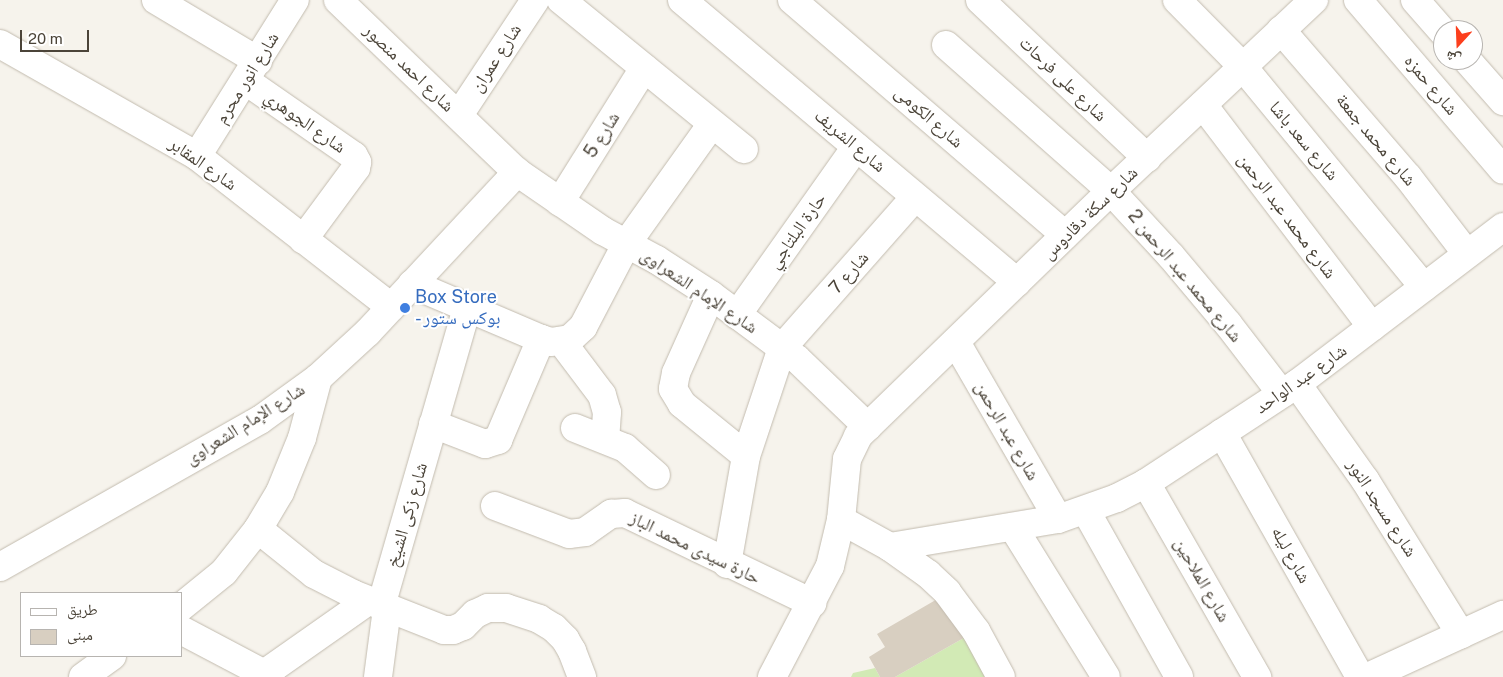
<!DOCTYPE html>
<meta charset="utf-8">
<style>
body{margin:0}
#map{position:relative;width:1503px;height:677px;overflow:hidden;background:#f6f3ec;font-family:"Public Sans","Noto Naskh Arabic",sans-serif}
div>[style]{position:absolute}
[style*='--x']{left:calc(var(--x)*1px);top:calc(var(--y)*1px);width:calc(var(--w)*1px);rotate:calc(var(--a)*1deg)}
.green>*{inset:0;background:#d2eab5}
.building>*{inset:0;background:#d8cfc1}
.roads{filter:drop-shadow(0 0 1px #c2bbae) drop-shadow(0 0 1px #c2bbae)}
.minor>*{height:28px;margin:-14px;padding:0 14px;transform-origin:14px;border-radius:14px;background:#fff}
.dots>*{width:14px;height:14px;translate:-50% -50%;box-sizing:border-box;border:2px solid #fff;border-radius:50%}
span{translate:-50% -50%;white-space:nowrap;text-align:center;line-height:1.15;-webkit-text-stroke:4px #fff;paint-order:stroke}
.street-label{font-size:18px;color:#4b4439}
.shop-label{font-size:18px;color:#366cbe}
.left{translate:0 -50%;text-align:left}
.legend{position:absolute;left:20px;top:592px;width:162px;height:65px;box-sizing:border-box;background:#fff;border:1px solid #b7b4b0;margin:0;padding:6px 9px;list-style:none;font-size:15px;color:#4b4439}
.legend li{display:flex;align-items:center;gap:10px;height:25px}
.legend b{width:25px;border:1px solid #b7b4b0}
.north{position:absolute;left:1433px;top:20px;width:50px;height:50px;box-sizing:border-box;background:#fff;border:1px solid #b7b4b0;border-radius:50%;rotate:200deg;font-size:14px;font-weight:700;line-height:20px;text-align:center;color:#4b4439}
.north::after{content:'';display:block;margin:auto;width:18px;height:22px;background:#fc3f1d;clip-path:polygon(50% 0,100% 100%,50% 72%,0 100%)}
.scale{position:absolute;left:20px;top:30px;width:69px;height:22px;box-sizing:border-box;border:2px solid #4b4439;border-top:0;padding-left:6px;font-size:15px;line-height:18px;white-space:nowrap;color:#4b4439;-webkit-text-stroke:4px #fff;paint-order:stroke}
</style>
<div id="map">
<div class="green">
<div style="clip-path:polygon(969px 635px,989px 677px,895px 677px)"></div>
<div style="clip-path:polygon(875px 668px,880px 677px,851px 677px,853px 673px)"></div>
</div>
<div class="building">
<div style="clip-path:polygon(946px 594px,969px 635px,895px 677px,880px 677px,869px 657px,885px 647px,877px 634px)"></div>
</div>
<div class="roads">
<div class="minor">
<div style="--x:156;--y:0;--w:119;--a:30.9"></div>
<div style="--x:338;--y:0;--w:248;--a:43.9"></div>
<div style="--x:517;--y:172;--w:104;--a:34.5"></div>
<div style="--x:603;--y:231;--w:61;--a:28.2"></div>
<div style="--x:657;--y:260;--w:64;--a:32.9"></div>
<div style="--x:711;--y:295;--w:107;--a:36.7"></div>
<div style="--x:797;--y:359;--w:98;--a:43.8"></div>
<div style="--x:561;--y:0;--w:236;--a:39.2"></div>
<div style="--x:682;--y:0;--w:438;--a:40.1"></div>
<div style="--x:792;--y:0;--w:360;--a:40.7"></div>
<div style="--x:980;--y:0;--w:230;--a:43.4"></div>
<div style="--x:1177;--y:0;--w:94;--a:45.4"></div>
<div style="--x:1243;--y:67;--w:285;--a:50.6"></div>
<div style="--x:1358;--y:0;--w:223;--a:49.5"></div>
<div style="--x:1415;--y:0;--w:43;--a:48.8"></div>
<div style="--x:1281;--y:30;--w:194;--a:49.2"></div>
<div style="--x:1408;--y:177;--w:97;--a:52.5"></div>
<div style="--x:0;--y:44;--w:227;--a:29.6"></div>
<div style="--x:197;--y:156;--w:246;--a:37.9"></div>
<div style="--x:946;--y:45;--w:220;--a:41.5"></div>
<div style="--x:1111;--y:191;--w:88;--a:47.3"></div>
<div style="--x:1171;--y:256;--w:89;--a:50"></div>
<div style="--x:1228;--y:324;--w:88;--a:52.4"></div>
<div style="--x:1467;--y:60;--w:55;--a:48.7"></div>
<div style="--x:246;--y:81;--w:131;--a:34.8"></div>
<div style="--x:354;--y:156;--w:7;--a:63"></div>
<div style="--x:357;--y:162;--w:6;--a:99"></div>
<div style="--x:356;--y:168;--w:89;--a:126.4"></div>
<div style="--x:1203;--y:105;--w:279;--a:52.7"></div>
<div style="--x:459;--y:115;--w:138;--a:-56.5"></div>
<div style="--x:197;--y:156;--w:184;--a:-57.9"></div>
<div style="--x:560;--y:202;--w:158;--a:-57.9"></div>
<div style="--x:412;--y:284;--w:140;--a:23.1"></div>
<div style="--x:541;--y:339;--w:10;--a:17"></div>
<div style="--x:551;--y:342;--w:19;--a:-9"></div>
<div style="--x:570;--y:339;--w:18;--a:-43"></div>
<div style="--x:583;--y:327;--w:95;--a:-62.4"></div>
<div style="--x:627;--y:243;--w:146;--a:-54.5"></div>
<div style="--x:711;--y:295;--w:85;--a:114.2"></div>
<div style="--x:676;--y:373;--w:16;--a:101"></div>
<div style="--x:673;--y:389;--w:17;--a:59"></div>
<div style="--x:682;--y:404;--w:82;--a:39.1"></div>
<div style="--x:737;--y:315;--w:206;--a:-54.7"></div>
<div style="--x:562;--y:342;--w:66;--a:53"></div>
<div style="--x:602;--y:395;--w:18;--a:74"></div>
<div style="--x:607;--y:412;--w:27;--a:94"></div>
<div style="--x:956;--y:342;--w:204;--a:60"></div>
<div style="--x:1297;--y:384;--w:118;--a:54.7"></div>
<div style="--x:1365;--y:480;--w:182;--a:58.2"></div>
<div style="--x:433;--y:424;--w:56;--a:21"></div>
<div style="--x:485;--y:444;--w:14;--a:-17"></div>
<div style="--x:498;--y:440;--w:110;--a:-66.9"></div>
<div style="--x:575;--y:428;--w:54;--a:21.8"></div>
<div style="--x:625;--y:448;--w:41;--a:41.1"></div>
<div style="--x:1222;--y:433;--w:280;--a:60.5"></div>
<div style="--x:1146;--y:483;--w:224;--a:60.2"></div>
<div style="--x:495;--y:506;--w:79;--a:20.7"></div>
<div style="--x:569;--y:534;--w:16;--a:-7"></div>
<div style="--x:585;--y:532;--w:32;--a:-35"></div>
<div style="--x:611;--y:514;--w:14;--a:-4"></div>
<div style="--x:625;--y:513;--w:208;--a:25.7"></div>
<div style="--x:1086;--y:511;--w:190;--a:60.7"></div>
<div style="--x:841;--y:520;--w:56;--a:28.9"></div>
<div style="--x:890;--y:547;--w:47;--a:35.4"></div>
<div style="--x:928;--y:574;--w:26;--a:43"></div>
<div style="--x:947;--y:592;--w:49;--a:53.4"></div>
<div style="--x:976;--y:631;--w:52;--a:61.5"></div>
<div style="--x:1013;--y:527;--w:176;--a:58.2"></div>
<div style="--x:258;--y:529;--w:72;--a:38.8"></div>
<div style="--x:314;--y:574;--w:44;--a:27.1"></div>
<div style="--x:353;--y:594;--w:98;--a:21.6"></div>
<div style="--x:444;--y:630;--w:9;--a:0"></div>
<div style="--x:453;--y:630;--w:11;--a:-22"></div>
<div style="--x:463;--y:626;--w:17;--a:-45"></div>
<div style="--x:475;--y:614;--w:14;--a:-25"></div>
<div style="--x:488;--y:608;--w:18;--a:0"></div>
<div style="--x:506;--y:608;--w:35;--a:18"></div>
<div style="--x:539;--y:619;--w:17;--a:31"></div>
<div style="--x:554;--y:628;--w:16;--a:45"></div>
<div style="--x:565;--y:639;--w:14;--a:60"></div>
<div style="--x:572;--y:651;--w:28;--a:69"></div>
<div style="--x:890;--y:547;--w:170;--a:-9.5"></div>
<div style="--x:1058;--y:519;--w:63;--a:-19.6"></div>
<div style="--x:1117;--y:498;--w:33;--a:-27"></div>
<div style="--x:1146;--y:483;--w:181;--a:-33.3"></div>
<div style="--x:1297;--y:384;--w:259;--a:-37.3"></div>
<div style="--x:727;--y:564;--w:110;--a:-80"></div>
<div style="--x:746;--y:456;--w:114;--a:-71.6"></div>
<div style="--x:782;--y:348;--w:201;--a:-48.6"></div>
<div style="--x:0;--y:567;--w:299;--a:-29.5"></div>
<div style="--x:260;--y:420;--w:72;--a:-35.9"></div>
<div style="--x:318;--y:378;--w:68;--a:-42.6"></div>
<div style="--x:368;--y:332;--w:219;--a:-47"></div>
<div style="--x:381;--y:606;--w:310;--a:-73.9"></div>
<div style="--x:181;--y:607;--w:55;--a:-39.1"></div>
<div style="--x:224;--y:572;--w:55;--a:-51.7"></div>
<div style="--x:258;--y:529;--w:43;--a:-59.3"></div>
<div style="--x:280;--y:492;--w:58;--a:-67.8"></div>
<div style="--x:302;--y:438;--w:62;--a:-75.1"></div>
<div style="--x:181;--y:630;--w:101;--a:27.8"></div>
<div style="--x:264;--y:674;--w:127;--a:-35.1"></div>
<div style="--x:83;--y:677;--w:36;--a:-36"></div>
<div style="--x:378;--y:677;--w:69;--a:-82.5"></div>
<div style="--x:772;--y:677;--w:125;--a:-62.4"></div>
<div style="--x:830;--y:566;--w:47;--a:-76.6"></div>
<div style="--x:841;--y:520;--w:61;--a:-84.4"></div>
<div style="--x:847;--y:459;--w:25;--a:-64"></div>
<div style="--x:858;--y:436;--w:352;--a:-44.1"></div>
<div style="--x:1111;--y:191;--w:279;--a:-43.3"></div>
<div style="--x:1368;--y:677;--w:149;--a:-24.7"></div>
</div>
</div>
<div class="dots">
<div style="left:405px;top:308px;background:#3f7fe0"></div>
</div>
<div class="street-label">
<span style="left:496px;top:58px;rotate:-57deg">شارع عمران</span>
<span style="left:409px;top:68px;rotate:44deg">شارع احمد منصور</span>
<span style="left:247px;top:78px;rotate:-58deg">شارع انور محرم</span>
<span style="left:1063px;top:79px;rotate:44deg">شارع على فرحات</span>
<span style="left:1431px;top:85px;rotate:50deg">شارع حمزه</span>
<span style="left:929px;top:117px;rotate:41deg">شارع الكومى</span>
<span style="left:305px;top:122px;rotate:35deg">شارع الجوهري</span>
<span style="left:602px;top:135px;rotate:-58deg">شارع 5</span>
<span style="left:1376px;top:140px;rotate:50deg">شارع محمد جمعة</span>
<span style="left:850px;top:141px;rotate:40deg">شارع الشريف</span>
<span style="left:1304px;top:141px;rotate:50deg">شارع سعد باشا</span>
<span style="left:203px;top:164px;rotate:35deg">شارع المقابر</span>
<span style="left:1090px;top:213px;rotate:-44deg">شارع سكة دقادوس</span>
<span style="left:1287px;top:216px;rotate:53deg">شارع محمد عبد الرحمن</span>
<span style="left:797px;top:231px;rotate:-55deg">حارة البلتاجي</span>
<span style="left:849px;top:273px;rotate:-49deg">شارع 7</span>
<span style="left:1185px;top:276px;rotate:50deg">شارع محمد عبد الرحمن 2</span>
<span style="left:699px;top:291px;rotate:34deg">شارع الإمام الشعراوى</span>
<span style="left:1301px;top:379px;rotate:-35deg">شارع عبد الواحد</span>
<span style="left:245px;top:424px;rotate:-32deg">شارع الإمام الشعراوى</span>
<span style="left:1007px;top:431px;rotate:60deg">شارع عبد الرحمن</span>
<span style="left:1382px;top:508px;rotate:57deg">شارع مسجد النور</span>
<span style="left:407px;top:515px;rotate:-74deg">شارع زكى الشيخ</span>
<span style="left:695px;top:548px;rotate:26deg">حارة سيدى محمد الباز</span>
<span style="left:1291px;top:555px;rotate:61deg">شارع ليله</span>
<span style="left:1202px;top:580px;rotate:60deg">شارع الملاحين</span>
</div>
<div class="shop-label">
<span class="left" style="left:415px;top:308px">Box Store<br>- بوكس ستور</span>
</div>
<ul class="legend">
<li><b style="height:6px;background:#fff"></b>طريق</li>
<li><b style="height:14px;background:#d8cfc1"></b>مبنى</li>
</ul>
<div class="north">ش</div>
<div class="scale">20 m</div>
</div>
